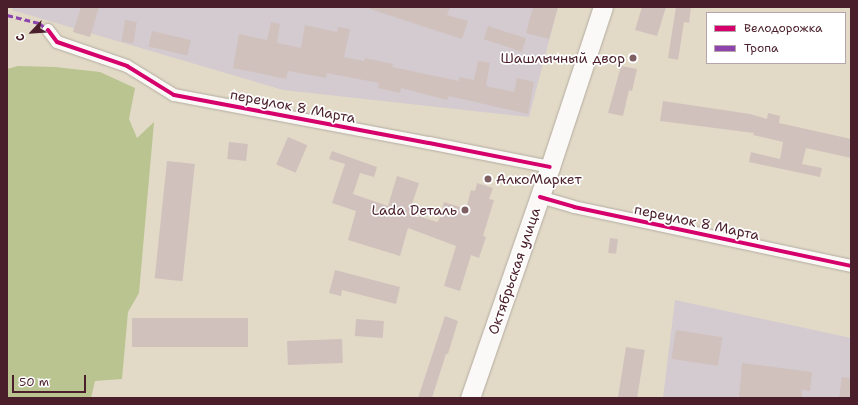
<!DOCTYPE html>
<meta charset="utf-8">
<style>
body{margin:0}
#map{position:relative;width:858px;height:405px;overflow:hidden;background:#e2dac7;font-family:"Shantell Sans",sans-serif}
div>[style]{position:absolute}
[style*='--x']{left:calc(var(--x)*1px);top:calc(var(--y)*1px);width:calc(var(--w)*1px);rotate:calc(var(--a)*1deg)}
.industrial>*{inset:0;background:#d4cbd0}
.forest>*{inset:0;background:#b9c490}
.building>*{inset:0;background:#d0c1bd;transform-origin:0 0}
.roads{filter:drop-shadow(0 0 1px #b4aba0) drop-shadow(0 0 1px #b4aba0)}
.minor>*{height:12px;margin:-6px;padding:0 6px;transform-origin:6px;border-radius:6px;background:#fbf9f7}
.primary>*{height:19px;margin:-9.5px;padding:0 9.5px;transform-origin:9.5px;border-radius:9.5px;background:#fbf9f7}
.quiet>*{height:3px;margin-top:-1.5px;transform-origin:0;background:repeating-linear-gradient(90deg,#8e44ad 0 6px,transparent 0 9px)}
.cycleway>*{height:4px;margin:-2px;padding:0 2px;transform-origin:2px;border-radius:2px;background:#d6006c}
.dots>*{width:11px;height:11px;translate:-50% -50%;box-sizing:border-box;border:2px solid #fff;border-radius:50%}
span{translate:-50% -50%;white-space:nowrap;text-align:center;line-height:1.15;-webkit-text-stroke:3.5px #fff;paint-order:stroke}
.poi-label{font-size:14px;color:#4a1f2b}
.right{translate:-100% -50%;text-align:right}
.left{translate:0 -50%;text-align:left}
.street-label{font-size:14px;color:#4a1f2b}
.frame{position:absolute;inset:0;border:8px solid #4a1f2b;pointer-events:none}
.legend{position:absolute;left:706px;top:12px;width:140px;height:52px;box-sizing:border-box;background:#fff;border:1px solid #b7a5aa;margin:0;padding:5px 7px;list-style:none;font-size:12px;color:#4a1f2b}
.legend li{display:flex;align-items:center;gap:8px;height:20px}
.legend b{width:20px;border:1px solid #b7a5aa}
.north{position:absolute;left:12px;top:12px;width:40px;height:40px;-webkit-text-stroke:3px #fff;paint-order:stroke;rotate:245deg;font-size:11px;font-weight:700;line-height:16px;text-align:center;color:#4a1f2b}
.north::after{content:'';display:block;margin:auto;width:14px;height:18px;background:#4a1f2b;clip-path:polygon(50% 0,100% 100%,50% 72%,0 100%)}
.scale{position:absolute;left:12px;top:375px;width:74px;height:18px;box-sizing:border-box;border:2px solid #4a1f2b;border-top:0;padding-left:5px;font-size:12px;line-height:14px;white-space:nowrap;color:#4a1f2b;-webkit-text-stroke:3px #fff;paint-order:stroke}
</style>
<div id="map">
<div class="industrial">
<div style="clip-path:polygon(13px 7px,558px 7px,529px 117px,283px 90px,12px 10px)"></div>
<div style="clip-path:polygon(675px 300px,851px 338px,851px 398px,663px 398px)"></div>
</div>
<div class="forest">
<div style="clip-path:polygon(18px 66px,55px 67px,100px 72px,135px 88px,129px 119px,137px 138px,154px 122px,139px 293px,128px 312px,122px 379px,95px 381px,91px 398px,7px 398px,7px 69px)"></div>
</div>
<div class="building">
<div style="clip-path:polygon(81px 7px,99px 7px,90px 37px,73px 32px)"></div>
<div style="clip-path:polygon(370px 7px,450px 7px,447px 15px,468px 21px,462px 39px,370px 9px)"></div>
<div style="clip-path:polygon(533px 7px,558px 7px,549px 39px,526px 33px)"></div>
<div style="clip-path:polygon(642px 7px,666px 7px,657px 36px,635px 30px)"></div>
<div style="clip-path:polygon(676px 7px,691px 7px,689px 23px,684px 22px,678px 60px,668px 58px)"></div>
<div style="left:125px;top:20px;width:12px;height:22px;rotate:9deg"></div>
<div style="clip-path:polygon(271px 22px,280px 24px,277px 43px,301px 48px,305px 25px,337px 32px,338px 27px,350px 29px,344px 57px,364px 61px,365px 58px,393px 64px,392px 67px,459px 81px,459px 77px,474px 80px,478px 61px,490px 63px,486px 86px,514px 92px,517px 78px,534px 82px,528px 114px,449px 96px,447px 100px,401px 88px,400px 93px,378px 88px,379px 83px,327px 73px,326px 78px,288px 71px,286px 79px,233px 68px,239px 34px,267px 40px)"></div>
<div style="left:488px;top:26px;width:40px;height:14px;rotate:18deg"></div>
<div style="left:152px;top:31px;width:40px;height:16px;rotate:13deg"></div>
<div style="clip-path:polygon(621px 66px,637px 69px,632px 91px,629px 90px,623px 116px,608px 113px)"></div>
<div style="clip-path:polygon(663px 101px,750px 114px,767px 119px,768px 113px,780px 116px,779px 123px,851px 139px,851px 158px,806px 148px,802px 164px,822px 168px,820px 177px,749px 162px,751px 152px,780px 159px,783px 142px,753px 135px,754px 133px,660px 121px)"></div>
<div style="left:288px;top:137px;width:21px;height:30px;rotate:23deg"></div>
<div style="left:229px;top:142px;width:19px;height:17px;rotate:6deg"></div>
<div style="clip-path:polygon(332px 151px,377px 167px,374px 177px,360px 173px,353px 194px,388px 206px,397px 176px,419px 183px,409px 213px,437px 222px,439px 220px,444px 202px,466px 209px,471px 190px,475px 191px,477px 183px,493px 188px,489px 199px,494px 200px,483px 236px,486px 237px,479px 258px,471px 255px,460px 291px,444px 286px,456px 246px,408px 228px,400px 256px,348px 240px,356px 211px,332px 203px,345px 164px,329px 159px)"></div>
<div style="left:167px;top:161px;width:28px;height:118px;rotate:6deg"></div>
<div style="left:610px;top:238px;width:8px;height:15px;rotate:7deg"></div>
<div style="clip-path:polygon(335px 270px,400px 287px,396px 304px,342px 290px,341px 296px,329px 293px)"></div>
<div style="clip-path:polygon(445px 316px,458px 321px,448px 354px,446px 354px,432px 398px,418px 398px)"></div>
<div style="left:132px;top:318px;width:116px;height:29px"></div>
<div style="left:356px;top:319px;width:28px;height:17px;rotate:4deg"></div>
<div style="left:676px;top:330px;width:47px;height:29px;rotate:9deg"></div>
<div style="left:342px;top:339px;width:24px;height:55px;rotate:88deg"></div>
<div style="left:626px;top:347px;width:19px;height:51px;rotate:9deg"></div>
<div style="clip-path:polygon(742px 363px,812px 372px,810px 391px,802px 390px,802px 398px,739px 398px)"></div>
<div style="clip-path:polygon(842px 377px,851px 378px,851px 398px,839px 398px)"></div>
</div>
<div class="roads">
<div class="minor">
<div style="--x:48;--y:30;--w:15;--a:53"></div>
<div style="--x:57;--y:42;--w:74;--a:18.9"></div>
<div style="--x:127;--y:66;--w:55;--a:31.7"></div>
<div style="--x:174;--y:95;--w:259;--a:10.7"></div>
<div style="--x:429;--y:143;--w:123;--a:11.2"></div>
<div style="--x:540;--y:197;--w:35;--a:16"></div>
<div style="--x:574;--y:207;--w:283;--a:12"></div>
</div>
<div class="primary">
<div style="--x:470;--y:398;--w:244;--a:-70.9"></div>
<div style="--x:550;--y:167;--w:169;--a:-71.7"></div>
</div>
</div>
<div class="quiet">
<div style="--x:7;--y:15;--w:33;--a:14"></div>
<div style="--x:39;--y:23;--w:11;--a:38"></div>
</div>
<div class="cycleway">
<div style="--x:48;--y:30;--w:15;--a:53"></div>
<div style="--x:57;--y:42;--w:74;--a:18.9"></div>
<div style="--x:127;--y:66;--w:55;--a:31.7"></div>
<div style="--x:174;--y:95;--w:259;--a:10.7"></div>
<div style="--x:429;--y:143;--w:123;--a:11.2"></div>
<div style="--x:540;--y:197;--w:35;--a:16"></div>
<div style="--x:574;--y:207;--w:283;--a:12"></div>
</div>
<div class="dots">
<div style="left:633px;top:58px;background:#7f6062"></div>
<div style="left:488px;top:179px;background:#7f6062"></div>
<div style="left:465px;top:210px;background:#7f6062"></div>
</div>
<div class="poi-label">
<span class="right" style="left:625px;top:58px">Шашлычный двор</span>
<span class="left" style="left:496px;top:179px">АлкоМаркет</span>
<span class="right" style="left:457px;top:210px">Lada Dеталь</span>
</div>
<div class="street-label">
<span style="left:293px;top:106px;rotate:11deg">переулок 8 Марта</span>
<span style="left:697px;top:222px;rotate:12deg">переулок 8 Марта</span>
<span style="left:514px;top:271px;rotate:-71deg">Октябрьская улица</span>
</div>
<div class="frame"></div>
<ul class="legend">
<li><b style="height:5px;background:#d6006c"></b>Велодорожка</li>
<li><b style="height:5px;background:#8e44ad"></b>Тропа</li>
</ul>
<div class="north">С</div>
<div class="scale">50 m</div>
</div>
